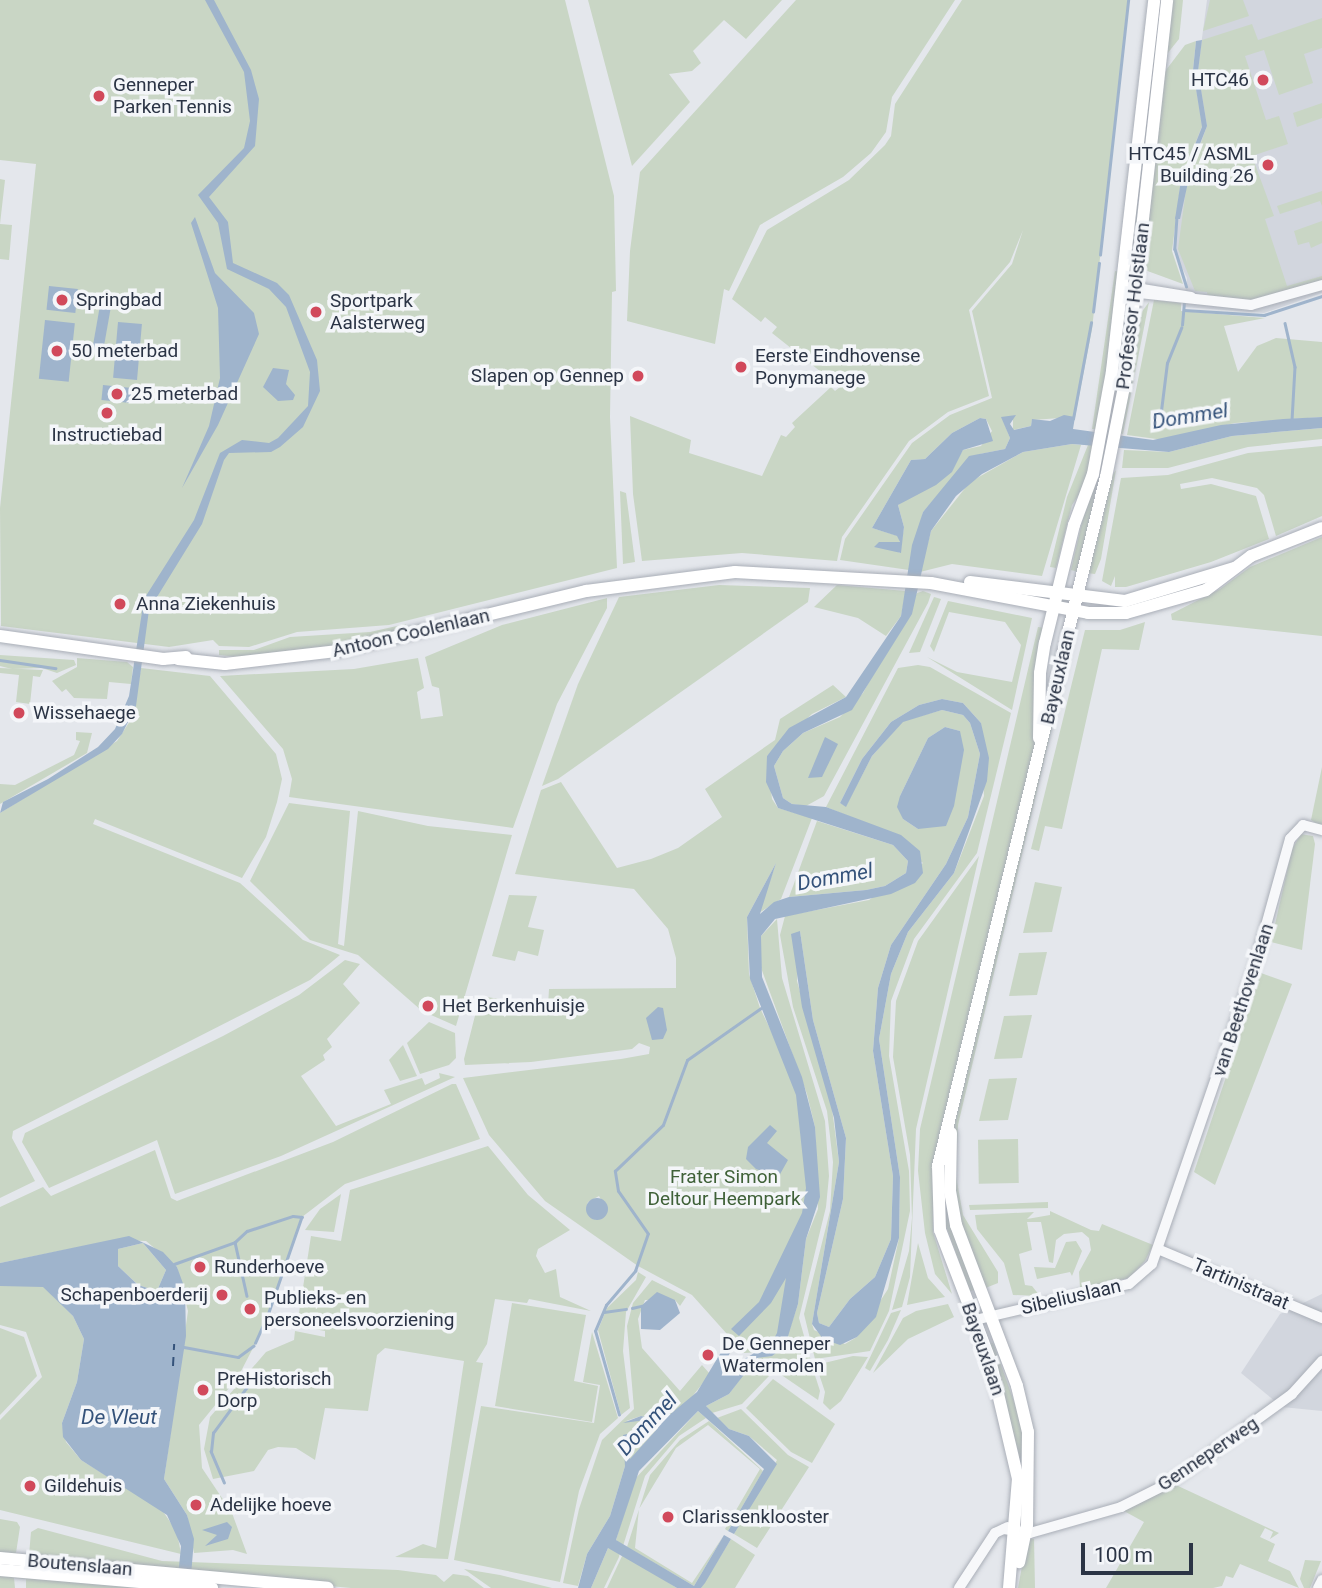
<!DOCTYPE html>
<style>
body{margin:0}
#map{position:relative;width:1322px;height:1588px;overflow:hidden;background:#e4e7ec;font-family:Roboto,sans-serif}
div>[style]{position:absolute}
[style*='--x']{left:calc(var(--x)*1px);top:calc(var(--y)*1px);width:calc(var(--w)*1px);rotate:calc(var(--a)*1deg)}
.built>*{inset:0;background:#d2d6de}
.green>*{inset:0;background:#c9d6c5;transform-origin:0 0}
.water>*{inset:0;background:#9fb4cc;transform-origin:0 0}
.round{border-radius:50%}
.stream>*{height:2.5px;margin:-1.25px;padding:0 1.25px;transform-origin:1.25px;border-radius:1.25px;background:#9fb4cc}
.ferry>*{height:2px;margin-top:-1px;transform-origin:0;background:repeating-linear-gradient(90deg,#34527a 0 9px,transparent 0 16px)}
.roads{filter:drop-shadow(0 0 2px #a9aeb7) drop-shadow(0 0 2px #a9aeb7)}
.minor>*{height:10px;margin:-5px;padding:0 5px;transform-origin:5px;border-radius:5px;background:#f7f8fa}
.major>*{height:12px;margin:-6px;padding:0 6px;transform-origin:6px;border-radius:6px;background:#fff}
.dots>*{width:19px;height:19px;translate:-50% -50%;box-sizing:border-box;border:4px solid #f4f6f9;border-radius:50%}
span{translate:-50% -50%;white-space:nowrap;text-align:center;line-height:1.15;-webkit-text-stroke:7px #f4f6f9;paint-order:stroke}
.poi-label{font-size:19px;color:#2b3445}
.right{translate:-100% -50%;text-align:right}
.left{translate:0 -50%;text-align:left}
.street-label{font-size:19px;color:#2b3445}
.park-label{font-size:19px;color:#3f6138}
.water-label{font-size:21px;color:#34527a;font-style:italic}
.scale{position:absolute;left:1081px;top:1543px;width:112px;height:32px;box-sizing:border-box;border:4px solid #2b3445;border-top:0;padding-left:9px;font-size:21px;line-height:24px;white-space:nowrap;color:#2b3445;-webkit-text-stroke:5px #f4f6f9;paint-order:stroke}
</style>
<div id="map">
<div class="built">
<div style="clip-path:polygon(1207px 0,1322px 0,1322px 293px,1264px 313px,1184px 307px,1187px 278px,1174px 251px)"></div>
<div style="clip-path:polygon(1322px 1294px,1322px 1411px,1282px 1407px,1241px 1373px,1280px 1314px)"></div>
</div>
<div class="green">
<div style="clip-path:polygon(0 0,565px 0,614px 196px,616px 291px,612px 292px,610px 417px,617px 568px,389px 625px,297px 632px,249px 647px,219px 646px,213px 640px,169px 647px,1px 626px,0 508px,36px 164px,0 160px)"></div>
<div style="clip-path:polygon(588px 0,782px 0,746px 39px,724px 20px,693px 51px,701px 63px,692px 71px,669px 74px,690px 102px,632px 166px)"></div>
<div style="clip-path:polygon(796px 0,955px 0,892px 97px,886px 132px,871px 153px,843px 177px,760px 225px,729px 291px,724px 289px,715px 344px,627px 321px,630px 251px,640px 172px)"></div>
<div style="clip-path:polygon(evenodd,962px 0,1129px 0,1092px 329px,1075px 417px,1032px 420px,1031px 426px,1013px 430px,1013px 420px,1003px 420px,1010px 438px,1005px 449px,980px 454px,964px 466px,923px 512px,909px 570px,840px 560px,845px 539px,912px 443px,950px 415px,992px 398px,972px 311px,1012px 264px,1023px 230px,1010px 262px,969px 310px,989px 396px,948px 412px,909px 441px,842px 537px,837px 561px,742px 553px,642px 561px,633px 494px,630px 416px,691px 440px,689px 453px,762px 476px,781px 435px,786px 437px,795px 427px,792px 423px,831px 387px,835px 391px,840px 387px,772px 333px,777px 327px,765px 317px,761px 322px,732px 299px,767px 230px,849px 180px,885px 145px,891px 136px,895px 104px,962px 0,980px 418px,986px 419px,992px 431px,981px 446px,963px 450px,954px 464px,898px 505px,904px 527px,900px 553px,879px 542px,900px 542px,898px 536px,872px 528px,911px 460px,925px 459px,952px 433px,980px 418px)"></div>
<div style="clip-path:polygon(1171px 0,1183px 0,1179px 39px,1167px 54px)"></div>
<div style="clip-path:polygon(1210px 0,1243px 0,1249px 16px,1203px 31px)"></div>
<div style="clip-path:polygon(1322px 18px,1322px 48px,1304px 54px,1313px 83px,1279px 95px,1264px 50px,1245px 56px,1266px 120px,1279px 116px,1288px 144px,1252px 156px,1274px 216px,1265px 219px,1287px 286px,1322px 276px,1322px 282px,1251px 301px,1208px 297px,1207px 292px,1195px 291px,1178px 249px,1187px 182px,1207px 126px,1198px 71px,1202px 40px,1252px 24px,1258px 40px)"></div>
<div style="clip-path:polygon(1196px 41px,1193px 70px,1202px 126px,1181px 180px,1172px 251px,1183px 284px,1142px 269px,1163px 74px,1185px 45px)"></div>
<div style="clip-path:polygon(1322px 103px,1322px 118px,1297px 127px,1293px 113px)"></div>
<div style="clip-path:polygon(0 179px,5px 180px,0 224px,12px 225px,9px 260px,0 259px)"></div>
<div style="clip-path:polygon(1322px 191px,1322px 206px,1320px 201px,1280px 214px,1277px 206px)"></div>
<div style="clip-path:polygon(1322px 221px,1322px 243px,1311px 248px,1309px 242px,1298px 245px,1294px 231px)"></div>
<div style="clip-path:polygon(1115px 271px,1121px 272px,1108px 370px,1097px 429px,1092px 429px)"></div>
<div style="clip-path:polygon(1154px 300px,1181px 303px,1181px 311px,1265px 318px,1224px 326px,1238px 372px,1257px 346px,1276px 338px,1322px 342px,1322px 417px,1235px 423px,1164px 440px,1127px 435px)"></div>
<div style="clip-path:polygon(1149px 302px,1123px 434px,1120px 433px,1141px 313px)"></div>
<div style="clip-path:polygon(1322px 428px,1322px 439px,1248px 447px,1168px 468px,1122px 468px,1124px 450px,1169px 452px,1232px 436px)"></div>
<div style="clip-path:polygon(1072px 444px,1081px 445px,1042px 576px,952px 564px,920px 572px,931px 531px,970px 482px,1023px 452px)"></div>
<div style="clip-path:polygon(1088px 445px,1094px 445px,1088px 481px,1072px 505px,1056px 568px,1050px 567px,1067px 497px)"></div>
<div style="clip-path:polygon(1322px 446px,1322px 516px,1276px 536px,1264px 495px,1257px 488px,1212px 478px,1180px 484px,1181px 489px,1211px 484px,1256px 496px,1269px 539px,1211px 562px,1126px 587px,1115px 587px,1115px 576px,1111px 586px,1102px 581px,1121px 478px,1168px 475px,1248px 453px)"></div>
<div style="clip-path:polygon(1104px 448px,1079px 572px,1071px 570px,1083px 518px)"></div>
<div style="clip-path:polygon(1116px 470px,1101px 559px,1095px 574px,1086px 573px,1103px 518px,1109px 480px)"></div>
<div style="clip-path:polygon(620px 491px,626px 493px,635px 562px,623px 564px)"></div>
<div style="clip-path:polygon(1322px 537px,1322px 636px,1172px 620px,1171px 614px,1220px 589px,1250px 567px)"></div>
<div style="clip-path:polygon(719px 585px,810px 588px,808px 602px,558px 779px,542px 786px,578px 684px,619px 597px)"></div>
<div style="clip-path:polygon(837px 585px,906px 591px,901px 616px,886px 636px,858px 618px,814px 607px)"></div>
<div style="clip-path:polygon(923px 591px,931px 594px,928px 603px,824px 796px,806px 806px,792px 804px,783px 798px,774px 766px,783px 751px,803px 733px,840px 717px,863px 693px,917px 593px)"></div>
<div style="clip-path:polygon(934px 597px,941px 599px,920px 652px,909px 653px)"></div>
<div style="clip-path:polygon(607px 598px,607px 608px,557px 704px,513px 828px,289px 797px,292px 779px,283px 749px,220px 676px,354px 669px,418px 658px,424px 688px,417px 692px,421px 719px,443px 716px,439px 688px,432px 686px,425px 657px,502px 625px)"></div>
<div style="clip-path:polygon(948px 601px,1032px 618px,1012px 710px,927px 657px,957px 672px,1012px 682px,1021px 645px,1005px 622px,949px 612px,934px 652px,930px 646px)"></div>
<div style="clip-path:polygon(1145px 622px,1139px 650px,1102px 649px,1062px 829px,1045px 826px,1039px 851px,1031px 849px,1085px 630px,1120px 630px)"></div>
<div style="clip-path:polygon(406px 624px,405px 630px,362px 642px,238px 657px,219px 655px,219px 650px,254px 650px,290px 637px,370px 632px)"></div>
<div style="clip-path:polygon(1038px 627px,1046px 628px,1035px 748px,933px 1173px,933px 1232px,952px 1294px,935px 1274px,925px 1233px,918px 1171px,920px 1129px)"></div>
<div style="clip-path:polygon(0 655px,74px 660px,76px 665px,57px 673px,42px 668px,12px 669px,0 666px)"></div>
<div style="clip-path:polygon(77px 658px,127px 662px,133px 667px,131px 684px,109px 682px,107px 699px,74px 698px,66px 689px,62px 692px,52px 681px,77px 667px)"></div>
<div style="clip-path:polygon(evenodd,918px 665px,930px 667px,1011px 713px,977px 853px,914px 939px,891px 1001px,889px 1056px,909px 1171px,910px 1211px,889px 1311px,870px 1351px,815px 1359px,804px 1314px,830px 1211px,833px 1162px,827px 1111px,793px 1007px,780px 935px,785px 916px,869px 900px,923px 863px,873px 826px,826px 807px,898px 668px,918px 665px,942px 699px,963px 703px,981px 723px,984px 796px,954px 873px,908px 932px,891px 974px,879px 1039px,900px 1177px,899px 1238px,888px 1289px,857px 1337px,845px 1344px,814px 1330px,812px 1324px,839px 1162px,831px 1101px,797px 981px,800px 931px,813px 1020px,846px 1138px,843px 1199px,817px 1313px,819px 1323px,829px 1327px,850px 1299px,875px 1277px,891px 1239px,893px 1176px,873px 1051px,878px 988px,891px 945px,946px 864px,968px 817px,980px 754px,970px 723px,963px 715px,942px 710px,903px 721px,872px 756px,846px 806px,840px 803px,862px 759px,891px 722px,919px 705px,942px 699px,918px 665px,945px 727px,960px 731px,918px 829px,903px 819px,900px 796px,928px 738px,945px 727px)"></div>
<div style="clip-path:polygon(0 668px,43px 670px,40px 677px,33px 676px,30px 704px,16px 702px,19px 675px,0 673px)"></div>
<div style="clip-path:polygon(141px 668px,210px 676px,276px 754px,282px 779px,277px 802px,266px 837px,242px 878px,95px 819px,93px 824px,240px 883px,303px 940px,340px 955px,310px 980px,13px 1131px,12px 1138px,35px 1181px,0 1198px,0 813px,117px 741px,132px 718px)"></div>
<div style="clip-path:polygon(evenodd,833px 685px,846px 697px,812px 714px,767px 756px,772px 799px,778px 808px,812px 818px,781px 899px,759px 913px,776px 863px,747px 917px,749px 974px,760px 1008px,802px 1095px,814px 1188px,782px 1342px,763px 1352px,744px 1353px,692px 1295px,638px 1266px,545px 1201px,489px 1135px,463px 1078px,621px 1059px,649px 1054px,650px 1047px,639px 1043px,632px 1049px,531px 1062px,465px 1065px,464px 1059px,480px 996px,548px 1006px,549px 989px,676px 988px,676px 958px,668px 929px,634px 889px,515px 874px,541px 790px,561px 782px,617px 868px,651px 859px,678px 848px,722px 817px,705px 789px,775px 740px,780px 719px,833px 685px,599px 1196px,606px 1209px,596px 1220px,586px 1209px,588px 1202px,599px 1196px)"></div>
<div style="clip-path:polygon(1054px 719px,958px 1125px,956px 1176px,963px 1215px,998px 1272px,998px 1283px,983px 1289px,955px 1208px,952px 1133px,1045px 738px)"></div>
<div style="clip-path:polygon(76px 732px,92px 733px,87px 753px,0 804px,0 784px,15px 785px,74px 755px,80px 741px,76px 740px)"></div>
<div style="clip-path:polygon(1322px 767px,1322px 827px,1311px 820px)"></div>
<div style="clip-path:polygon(289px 803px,350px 811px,338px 944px,344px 946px,358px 811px,428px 826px,512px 835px,456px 1026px,422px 1011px,358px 955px,310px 940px,250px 881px)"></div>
<div style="clip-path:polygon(817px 821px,893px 845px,908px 861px,906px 873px,885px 886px,866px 890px,789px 897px)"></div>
<div style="clip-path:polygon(1301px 834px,1313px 836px,1315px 844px,1302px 950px,1271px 942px,1292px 849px)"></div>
<div style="clip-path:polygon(979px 856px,916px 1129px,910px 1277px,902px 1307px,892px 1310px,909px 1251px,912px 1218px,910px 1155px,893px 1057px,896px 1001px,918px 941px)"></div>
<div style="clip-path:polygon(1035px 882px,1062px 887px,1052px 932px,1023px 933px)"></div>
<div style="clip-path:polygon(509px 895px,537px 896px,528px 927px,544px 930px,538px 956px,518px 951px,515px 961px,492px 956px)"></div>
<div style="clip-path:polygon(777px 919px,782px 978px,825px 1121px,829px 1176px,826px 1207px,799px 1318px,811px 1361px,774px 1369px,758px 1358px,783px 1349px,798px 1304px,806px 1239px,818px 1209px,815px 1127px,807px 1094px,760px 965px,761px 936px)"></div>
<div style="clip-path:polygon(1047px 952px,1037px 995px,1009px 996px,1019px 953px)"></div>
<div style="clip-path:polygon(345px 960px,360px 964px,343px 984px,360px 1003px,327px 1039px,332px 1047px,323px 1055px,325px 1060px,301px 1076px,336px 1126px,391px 1104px,384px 1090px,422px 1078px,425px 1085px,440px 1078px,439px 1073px,455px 1077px,281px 1156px,175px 1194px,157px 1140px,49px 1188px,22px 1142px,25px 1133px,223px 1036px,299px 995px)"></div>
<div style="clip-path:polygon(1261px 973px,1292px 984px,1215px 1185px,1194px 1172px)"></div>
<div style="clip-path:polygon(1032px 1015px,1022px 1058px,994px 1059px,1004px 1016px)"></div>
<div style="clip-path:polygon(429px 1022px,455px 1033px,456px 1058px,449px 1065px,420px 1074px,407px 1043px)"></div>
<div style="clip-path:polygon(403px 1045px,417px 1076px,400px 1081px,389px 1060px)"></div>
<div style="clip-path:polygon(1017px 1078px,1008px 1120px,979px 1121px,989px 1079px)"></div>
<div style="clip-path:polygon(452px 1084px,456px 1084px,480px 1139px,345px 1184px,302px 1217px,265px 1325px,238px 1377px,199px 1425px,202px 1468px,232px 1513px,247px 1554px,233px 1550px,194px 1553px,187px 1515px,164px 1479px,188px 1311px,177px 1267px,146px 1241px,114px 1240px,0 1263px,0 1207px,43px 1187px,51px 1196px,155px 1150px,171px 1198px,177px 1201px,333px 1142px)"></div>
<div style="left:1018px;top:1139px;width:44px;height:40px;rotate:89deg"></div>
<div style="clip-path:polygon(488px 1146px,528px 1195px,570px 1230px,538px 1249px,536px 1256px,545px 1273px,556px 1269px,560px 1297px,591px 1311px,529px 1299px,527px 1303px,495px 1299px,487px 1344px,476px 1362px,483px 1363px,448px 1559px,395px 1557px,423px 1544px,436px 1548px,464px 1361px,385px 1348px,377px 1355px,368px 1411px,325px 1408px,315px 1460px,296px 1448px,278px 1447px,268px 1450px,254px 1471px,213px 1479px,204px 1449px,210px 1417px,266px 1352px,294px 1340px,295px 1331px,325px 1337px,325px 1331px,297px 1326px,311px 1236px,341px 1241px,350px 1190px)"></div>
<div style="clip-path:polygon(945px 1156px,945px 1191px,976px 1290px,970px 1291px,940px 1209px)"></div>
<div style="clip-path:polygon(341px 1194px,334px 1232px,305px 1230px,320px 1209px)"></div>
<div style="clip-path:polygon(1048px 1202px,1048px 1208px,970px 1210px,969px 1205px)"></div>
<div style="clip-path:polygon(1050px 1211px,1091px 1230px,1099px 1231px,1102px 1224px,1153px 1245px,1145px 1261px,1129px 1278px,1080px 1288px,1079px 1272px,1091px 1250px,1089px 1238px,1082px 1232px,1064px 1234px,1056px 1240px,1053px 1263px,1049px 1262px,1041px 1222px,1027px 1222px,1032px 1250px,1019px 1254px,1025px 1285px,1032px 1286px,1040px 1296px,1013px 1295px,1004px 1263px,977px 1229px,975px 1215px,1034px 1212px,1027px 1219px,1050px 1215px)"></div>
<div style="clip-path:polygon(1076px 1241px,1082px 1251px,1072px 1276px,1070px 1272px,1037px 1279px,1034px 1267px,1055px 1268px,1066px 1242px)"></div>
<div style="clip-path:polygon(143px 1243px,166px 1270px,157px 1291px,138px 1285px,118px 1266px,118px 1249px)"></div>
<div style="clip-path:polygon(918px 1243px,928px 1278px,945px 1297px,907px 1305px)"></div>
<div style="clip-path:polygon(638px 1272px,646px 1277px,626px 1312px,623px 1351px,630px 1408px,621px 1415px,598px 1330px,607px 1308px,636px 1280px)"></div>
<div style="clip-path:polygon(652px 1280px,686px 1297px,680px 1306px,675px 1300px,645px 1300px,638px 1319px,642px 1348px,680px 1391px,702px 1365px,710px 1374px,684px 1407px,662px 1421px,641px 1416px,626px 1421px,646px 1420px,658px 1428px,630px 1460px,627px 1435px,625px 1466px,610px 1516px,587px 1554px,578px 1586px,563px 1583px,579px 1509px,602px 1440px,634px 1409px,627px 1326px,633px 1303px)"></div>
<div style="clip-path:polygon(0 1286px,43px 1286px,73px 1316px,84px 1339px,77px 1382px,62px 1423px,66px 1442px,81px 1460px,162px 1510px,177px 1532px,181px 1554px,0 1510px,0 1420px,42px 1377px,26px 1332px,0 1325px)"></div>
<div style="clip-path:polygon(512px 1303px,586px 1315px,574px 1381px,598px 1386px,592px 1422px,495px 1406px)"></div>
<div style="clip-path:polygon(948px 1304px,954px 1317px,908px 1339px,873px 1373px,903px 1318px,916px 1311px)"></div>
<div style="clip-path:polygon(901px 1310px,888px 1340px,870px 1371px,865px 1368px,891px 1313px)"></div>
<div style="clip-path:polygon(0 1328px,24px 1337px,37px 1376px,0 1415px)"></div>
<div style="clip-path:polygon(592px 1332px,618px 1418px,600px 1434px,579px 1491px,560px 1582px,454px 1560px,481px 1406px,594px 1423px,600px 1385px,583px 1382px)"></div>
<div style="clip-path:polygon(993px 1343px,1025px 1432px,1025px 1521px,1019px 1520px,1023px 1478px,1019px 1454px,987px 1344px)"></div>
<div style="clip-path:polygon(853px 1356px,868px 1357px,841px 1401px,830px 1410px,823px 1403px,825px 1392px,816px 1365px)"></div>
<div style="clip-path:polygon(751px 1364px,769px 1376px,742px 1404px,712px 1413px,706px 1406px,729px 1394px)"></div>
<div style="clip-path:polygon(812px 1366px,820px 1391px,818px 1400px,780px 1374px,786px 1368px)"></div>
<div style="clip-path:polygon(773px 1379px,835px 1424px,812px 1463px,791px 1452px,746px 1408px)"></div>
<div style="clip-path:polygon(741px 1409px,788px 1455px,809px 1467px,757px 1548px,734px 1534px,777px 1460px,749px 1436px,729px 1429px,717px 1418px)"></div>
<div style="clip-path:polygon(698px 1411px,706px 1418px,679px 1436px,645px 1476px,623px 1546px,616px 1540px,634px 1480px)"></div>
<div style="clip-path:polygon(709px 1421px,763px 1471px,728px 1531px,725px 1529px,760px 1469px,708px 1425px,676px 1448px,639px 1509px,635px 1548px,692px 1583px,724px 1535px,694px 1586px,627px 1547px,650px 1475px,680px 1440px)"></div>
<div style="clip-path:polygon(1176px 1485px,1279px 1533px,1270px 1539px,1273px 1532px,1265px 1528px,1260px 1537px,1275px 1544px,1268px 1561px,1290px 1571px,1299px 1588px,1240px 1564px,1233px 1578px,1226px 1576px,1222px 1586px,1213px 1588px,1106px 1588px,1144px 1522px,1124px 1511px)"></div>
<div style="clip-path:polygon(0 1519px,17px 1522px,20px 1527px,16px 1553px,29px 1555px,31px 1532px,38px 1528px,162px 1561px,398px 1570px,436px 1575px,444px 1582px,453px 1574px,468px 1576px,484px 1588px,351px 1588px,0 1555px)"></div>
<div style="clip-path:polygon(731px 1539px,755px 1555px,735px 1588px,701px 1588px)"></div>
<div style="clip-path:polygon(1027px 1539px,1034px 1539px,1035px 1588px,1018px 1588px)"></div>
<div style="clip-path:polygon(608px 1548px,620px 1552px,619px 1557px,604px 1588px,591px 1588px)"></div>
<div style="clip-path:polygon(623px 1554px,677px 1588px,607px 1588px)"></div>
<div style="clip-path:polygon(1305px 1560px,1321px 1561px,1310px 1588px,1304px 1588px,1300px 1579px)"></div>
<div style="clip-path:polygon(464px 1569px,500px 1575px,552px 1588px,491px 1588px)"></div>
<div style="clip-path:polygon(0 1574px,172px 1588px,26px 1588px,26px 1579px,14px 1578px,15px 1588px,0 1588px)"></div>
</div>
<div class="water">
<div style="clip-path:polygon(205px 0,214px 0,251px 70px,259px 99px,255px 146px,209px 197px,228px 222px,233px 263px,277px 283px,289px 295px,317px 360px,320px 391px,303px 427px,280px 447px,271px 452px,229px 453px,224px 460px,202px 524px,149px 610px,136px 706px,122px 734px,108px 749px,0 813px,3px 802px,48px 779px,98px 747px,115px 729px,129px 696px,144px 599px,194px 520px,220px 453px,242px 440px,269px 443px,278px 438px,308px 406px,310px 372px,286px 307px,269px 289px,227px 269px,218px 223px,198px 195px,244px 148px,250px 121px,244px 72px)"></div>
<div style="clip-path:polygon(1202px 40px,1198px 71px,1207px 126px,1192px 164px,1180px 219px,1175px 219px,1181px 180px,1202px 127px,1193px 70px,1196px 41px)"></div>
<div style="clip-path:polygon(195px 217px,215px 273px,254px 313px,259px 334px,218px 425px,182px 488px,209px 426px,220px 378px,218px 308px,191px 223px)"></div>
<div style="left:49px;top:286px;width:29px;height:24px;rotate:6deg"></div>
<div style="left:102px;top:294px;width:11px;height:57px;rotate:10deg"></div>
<div style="left:45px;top:320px;width:30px;height:59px;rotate:6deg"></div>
<div style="left:118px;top:322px;width:24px;height:56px;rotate:5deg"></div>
<div style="clip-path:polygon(273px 368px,289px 370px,286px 384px,295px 395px,293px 400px,278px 401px,263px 387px)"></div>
<div style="left:103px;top:385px;width:29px;height:15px;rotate:6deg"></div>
<div style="clip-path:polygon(1016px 415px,1010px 424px,1014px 430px,1031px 426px,1032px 419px,1050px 421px,1064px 415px,1075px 417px,1073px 429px,1153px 440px,1221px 425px,1283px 419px,1322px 417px,1322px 428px,1232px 436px,1169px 452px,1072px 444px,1023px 452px,982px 474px,956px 496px,931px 531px,912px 614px,852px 710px,803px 733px,783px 751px,774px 766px,783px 798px,792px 804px,826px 807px,901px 835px,920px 851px,923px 873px,915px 883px,891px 894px,775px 919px,761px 936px,762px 977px,802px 1077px,815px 1127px,820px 1197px,806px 1239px,798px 1304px,785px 1346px,772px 1356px,757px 1358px,729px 1394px,706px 1406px,729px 1429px,749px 1436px,777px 1464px,734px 1534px,728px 1531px,764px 1469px,698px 1411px,639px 1471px,616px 1540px,694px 1586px,724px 1535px,731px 1539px,705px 1583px,701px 1588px,677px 1588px,608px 1548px,591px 1588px,578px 1588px,587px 1554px,610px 1516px,625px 1466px,623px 1435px,627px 1434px,630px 1459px,658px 1428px,646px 1420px,623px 1423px,641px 1416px,662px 1421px,697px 1392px,726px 1344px,732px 1348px,725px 1364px,730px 1368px,772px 1342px,777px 1333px,786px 1278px,771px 1303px,739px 1336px,731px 1329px,759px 1302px,802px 1213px,806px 1188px,796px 1095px,750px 979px,747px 917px,776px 863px,760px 914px,774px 902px,789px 897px,866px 890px,885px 886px,906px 873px,908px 861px,893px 845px,778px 808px,766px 782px,767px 756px,789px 728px,846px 697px,901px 616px,912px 545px,923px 512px,969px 456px,1005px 449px,1010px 438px,1001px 417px)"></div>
<div style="clip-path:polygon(980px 418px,986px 419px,993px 441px,963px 450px,952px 472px,936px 485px,898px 505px,904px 527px,901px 553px,874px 547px,879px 542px,900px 542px,897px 536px,872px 528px,911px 460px,925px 459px,952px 433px)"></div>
<div style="clip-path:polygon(942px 699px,963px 703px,981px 723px,989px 758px,987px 781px,954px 873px,908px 932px,891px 974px,879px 1039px,900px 1177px,899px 1238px,876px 1317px,857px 1337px,840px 1345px,823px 1339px,812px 1324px,839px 1162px,834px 1118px,802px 1007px,791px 934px,800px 931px,813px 1020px,846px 1138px,843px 1199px,817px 1313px,819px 1323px,829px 1327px,850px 1299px,875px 1277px,891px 1239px,893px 1176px,873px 1051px,878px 988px,891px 945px,946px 864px,968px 817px,980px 754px,970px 723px,963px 715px,942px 710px,903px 722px,872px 756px,846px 807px,840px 803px,862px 759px,891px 722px,919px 705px)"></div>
<div style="clip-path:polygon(945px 727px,960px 731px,964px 750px,954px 806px,946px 826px,918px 829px,903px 819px,897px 807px,900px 796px,928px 738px)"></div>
<div style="clip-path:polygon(825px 737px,838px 744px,822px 777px,808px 778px)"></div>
<div style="clip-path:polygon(658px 1007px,663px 1008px,667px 1030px,663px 1039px,652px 1040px,646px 1018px)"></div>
<div style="clip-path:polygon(770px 1125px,777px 1131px,767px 1143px,788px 1160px,779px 1176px,756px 1169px,746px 1159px,748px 1147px)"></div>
<div class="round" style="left:586px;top:1198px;width:22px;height:22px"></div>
<div style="clip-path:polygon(evenodd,129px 1236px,163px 1252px,177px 1267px,185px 1289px,186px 1336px,164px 1479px,187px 1515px,194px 1539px,190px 1588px,177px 1588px,181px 1546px,167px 1515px,81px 1460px,63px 1437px,62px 1423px,77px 1382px,84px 1339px,73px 1316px,43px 1287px,0 1286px,0 1263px,129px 1236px,143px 1243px,166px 1270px,157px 1291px,138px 1285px,118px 1266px,118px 1249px,143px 1243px)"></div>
<div style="clip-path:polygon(657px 1292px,675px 1300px,680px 1313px,660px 1330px,641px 1329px,641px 1306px)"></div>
<div style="clip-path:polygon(227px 1522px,232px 1527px,228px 1539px,205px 1546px,217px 1535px,202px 1530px)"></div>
</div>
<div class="stream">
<div style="--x:1177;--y:217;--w:32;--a:94"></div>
<div style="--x:1175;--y:249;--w:39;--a:73"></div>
<div style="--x:1100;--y:255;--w:257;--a:-83.7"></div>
<div style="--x:1184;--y:310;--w:80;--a:3.6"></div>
<div style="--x:1264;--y:315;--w:61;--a:-18.1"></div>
<div style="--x:1093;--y:312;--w:49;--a:-83"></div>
<div style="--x:1285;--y:323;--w:45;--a:77.2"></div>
<div style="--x:1295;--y:367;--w:53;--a:93.2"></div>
<div style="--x:1182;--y:325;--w:21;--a:-85"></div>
<div style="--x:1073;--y:419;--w:98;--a:-79.4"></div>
<div style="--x:1159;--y:427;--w:64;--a:-82.9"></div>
<div style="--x:1167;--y:363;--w:38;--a:-68"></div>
<div style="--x:0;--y:660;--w:56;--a:8.3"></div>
<div style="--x:235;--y:1242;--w:55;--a:77.5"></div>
<div style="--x:174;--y:1264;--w:65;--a:-19.8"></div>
<div style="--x:235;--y:1242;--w:16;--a:-43"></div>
<div style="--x:247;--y:1231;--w:48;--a:-18.1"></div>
<div style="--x:293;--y:1216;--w:9;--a:6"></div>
<div style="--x:302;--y:1217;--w:104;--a:109.1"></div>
<div style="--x:632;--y:1308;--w:9;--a:-13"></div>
<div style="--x:604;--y:1312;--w:22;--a:-8"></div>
<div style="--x:255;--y:1343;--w:30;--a:-66"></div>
<div style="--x:184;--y:1347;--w:55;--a:10.5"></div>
<div style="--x:238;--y:1357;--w:19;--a:-36"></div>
<div style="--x:619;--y:1415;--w:87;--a:-105.9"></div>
<div style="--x:595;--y:1331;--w:28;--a:-67"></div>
<div style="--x:606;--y:1305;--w:45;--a:-49.5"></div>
<div style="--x:635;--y:1271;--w:39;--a:-71"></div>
<div style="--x:648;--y:1234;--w:52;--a:-124.9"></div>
<div style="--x:618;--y:1191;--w:20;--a:-99"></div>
<div style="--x:615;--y:1171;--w:66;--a:-43.8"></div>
<div style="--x:663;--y:1125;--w:69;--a:-69.7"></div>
<div style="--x:687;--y:1060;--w:90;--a:-35.1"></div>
<div style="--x:224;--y:1483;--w:34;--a:-113"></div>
<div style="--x:211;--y:1452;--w:19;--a:-84"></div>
<div style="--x:213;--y:1433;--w:76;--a:-53.6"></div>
</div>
<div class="ferry">
<div style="--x:173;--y:1366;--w:22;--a:-87"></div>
</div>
<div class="roads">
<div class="minor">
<div style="--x:1130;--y:287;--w:62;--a:9.3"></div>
<div style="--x:1130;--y:292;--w:122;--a:6.1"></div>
<div style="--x:1251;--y:305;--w:74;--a:-15.7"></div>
<div style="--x:1160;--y:1250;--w:176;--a:22.8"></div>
<div style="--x:975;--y:1320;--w:158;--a:-13.2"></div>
<div style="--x:1129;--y:1284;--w:30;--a:-41"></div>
<div style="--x:1152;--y:1264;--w:316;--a:-71"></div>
<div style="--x:1255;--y:965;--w:131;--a:-74.5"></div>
<div style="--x:1290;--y:839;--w:19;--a:-47"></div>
<div style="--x:1303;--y:825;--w:20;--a:15"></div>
<div style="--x:1004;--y:1529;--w:26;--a:9"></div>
<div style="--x:1030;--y:1533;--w:95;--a:-15.9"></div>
<div style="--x:1121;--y:1507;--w:56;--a:-26.6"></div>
<div style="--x:1171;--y:1482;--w:150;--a:-36"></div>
<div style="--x:1292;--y:1394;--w:45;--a:-47.7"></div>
<div style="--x:959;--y:1588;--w:66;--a:-56.8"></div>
<div style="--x:995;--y:1533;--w:14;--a:-25"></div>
<div style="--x:1318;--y:1588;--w:9;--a:-63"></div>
</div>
<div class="major">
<div style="--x:970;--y:582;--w:156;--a:7"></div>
<div style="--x:1125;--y:601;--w:114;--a:-16.8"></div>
<div style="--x:0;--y:636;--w:165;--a:8"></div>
<div style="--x:163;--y:659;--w:23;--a:-5"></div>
<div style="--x:178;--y:659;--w:47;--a:6.1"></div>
<div style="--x:225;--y:664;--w:114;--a:-6.6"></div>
<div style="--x:338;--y:651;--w:255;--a:-13.6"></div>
<div style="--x:586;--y:591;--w:150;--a:-7.3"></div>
<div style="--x:735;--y:572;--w:196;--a:3.2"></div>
<div style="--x:931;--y:583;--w:160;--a:10.8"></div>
<div style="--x:1088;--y:613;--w:38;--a:0"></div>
<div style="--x:1126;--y:613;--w:83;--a:-16"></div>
<div style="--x:1206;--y:590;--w:56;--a:-37.1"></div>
<div style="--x:1251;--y:556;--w:76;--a:-21.5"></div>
<div style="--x:1039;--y:738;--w:65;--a:-89.1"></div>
<div style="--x:1040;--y:673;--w:30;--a:-81"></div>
<div style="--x:1045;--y:643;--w:122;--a:-76.2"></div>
<div style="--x:1074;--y:525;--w:54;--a:-69.6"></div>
<div style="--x:1093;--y:474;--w:105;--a:-79.5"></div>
<div style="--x:1112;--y:371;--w:373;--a:-83.5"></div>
<div style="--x:951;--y:1133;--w:58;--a:91"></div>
<div style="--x:950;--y:1191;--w:35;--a:80"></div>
<div style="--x:956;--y:1225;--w:172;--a:69.2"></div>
<div style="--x:1017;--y:1386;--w:47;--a:76.6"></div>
<div style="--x:1028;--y:1432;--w:93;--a:90.6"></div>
<div style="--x:1027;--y:1525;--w:38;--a:102"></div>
<div style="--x:0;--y:1558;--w:329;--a:5.2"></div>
<div style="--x:0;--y:1570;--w:213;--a:4.9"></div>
<div style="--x:1009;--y:1588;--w:109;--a:-85.3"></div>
<div style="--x:1018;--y:1479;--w:122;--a:-103.2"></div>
<div style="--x:990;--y:1360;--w:139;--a:-111"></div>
<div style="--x:940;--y:1230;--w:64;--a:-91.8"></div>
<div style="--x:938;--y:1166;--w:709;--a:-76.3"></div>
<div style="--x:1106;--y:477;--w:97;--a:-78.7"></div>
<div style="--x:1125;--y:382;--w:384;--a:-83.7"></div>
</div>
</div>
<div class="dots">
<div style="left:1263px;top:80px;background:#d1495b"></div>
<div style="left:99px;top:96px;background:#d1495b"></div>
<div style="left:1268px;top:165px;background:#d1495b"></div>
<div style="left:62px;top:300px;background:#d1495b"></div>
<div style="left:316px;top:312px;background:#d1495b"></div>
<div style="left:57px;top:351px;background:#d1495b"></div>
<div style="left:741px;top:367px;background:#d1495b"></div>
<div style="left:638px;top:376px;background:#d1495b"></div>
<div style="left:117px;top:394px;background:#d1495b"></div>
<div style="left:107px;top:413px;background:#d1495b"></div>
<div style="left:120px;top:604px;background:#d1495b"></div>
<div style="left:19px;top:713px;background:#d1495b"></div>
<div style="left:428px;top:1006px;background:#d1495b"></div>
<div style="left:200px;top:1267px;background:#d1495b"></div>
<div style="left:222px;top:1295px;background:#d1495b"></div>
<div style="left:250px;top:1309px;background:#d1495b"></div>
<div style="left:708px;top:1355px;background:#d1495b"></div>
<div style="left:203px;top:1390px;background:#d1495b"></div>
<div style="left:30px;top:1486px;background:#d1495b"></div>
<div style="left:196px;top:1505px;background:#d1495b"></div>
<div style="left:668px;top:1517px;background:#d1495b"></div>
</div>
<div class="poi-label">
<span class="right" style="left:1249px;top:80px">HTC46</span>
<span class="left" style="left:113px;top:96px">Genneper<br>Parken Tennis</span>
<span class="right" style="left:1254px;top:165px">HTC45 / ASML<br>Building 26</span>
<span class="left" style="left:76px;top:300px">Springbad</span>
<span class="left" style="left:330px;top:312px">Sportpark<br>Aalsterweg</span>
<span class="left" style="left:71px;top:351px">50 meterbad</span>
<span class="left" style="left:755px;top:367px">Eerste Eindhovense<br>Ponymanege</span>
<span class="right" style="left:624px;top:376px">Slapen op Gennep</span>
<span class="left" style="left:131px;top:394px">25 meterbad</span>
<span style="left:107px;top:435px">Instructiebad</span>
<span class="left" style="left:136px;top:604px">Anna Ziekenhuis</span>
<span class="left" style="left:33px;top:713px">Wissehaege</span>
<span class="left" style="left:442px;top:1006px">Het Berkenhuisje</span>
<span class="left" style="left:214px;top:1267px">Runderhoeve</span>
<span class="right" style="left:208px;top:1295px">Schapenboerderij</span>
<span class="left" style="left:264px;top:1309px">Publieks- en<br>personeelsvoorziening</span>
<span class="left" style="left:722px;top:1355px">De Genneper<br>Watermolen</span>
<span class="left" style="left:217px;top:1390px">PreHistorisch<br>Dorp</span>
<span class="left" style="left:44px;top:1486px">Gildehuis</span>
<span class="left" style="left:210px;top:1505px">Adelijke hoeve</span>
<span class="left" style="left:682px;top:1517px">Clarissenklooster</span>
</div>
<div class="street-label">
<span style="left:1133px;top:306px;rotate:-83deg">Professor Holstlaan</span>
<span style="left:411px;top:633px;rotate:-13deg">Antoon Coolenlaan</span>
<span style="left:1058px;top:677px;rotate:-77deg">Bayeuxlaan</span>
<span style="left:1243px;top:1000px;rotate:-72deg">van Beethovenlaan</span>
<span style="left:1241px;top:1284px;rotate:23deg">Tartinistraat</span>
<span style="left:1071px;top:1297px;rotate:-13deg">Sibeliuslaan</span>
<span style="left:983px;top:1349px;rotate:71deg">Bayeuxlaan</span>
<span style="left:1208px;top:1454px;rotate:-34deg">Genneperweg</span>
<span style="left:80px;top:1565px;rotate:5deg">Boutenslaan</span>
</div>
<div class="park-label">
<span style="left:724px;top:1188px">Frater Simon<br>Deltour Heempark</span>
</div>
<div class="water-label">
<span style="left:1190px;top:416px;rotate:-9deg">Dommel</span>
<span style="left:835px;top:877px;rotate:-10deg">Dommel</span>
<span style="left:119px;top:1417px">De Vleut</span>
<span style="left:647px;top:1424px;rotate:-47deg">Dommel</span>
</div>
<div class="scale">100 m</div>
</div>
